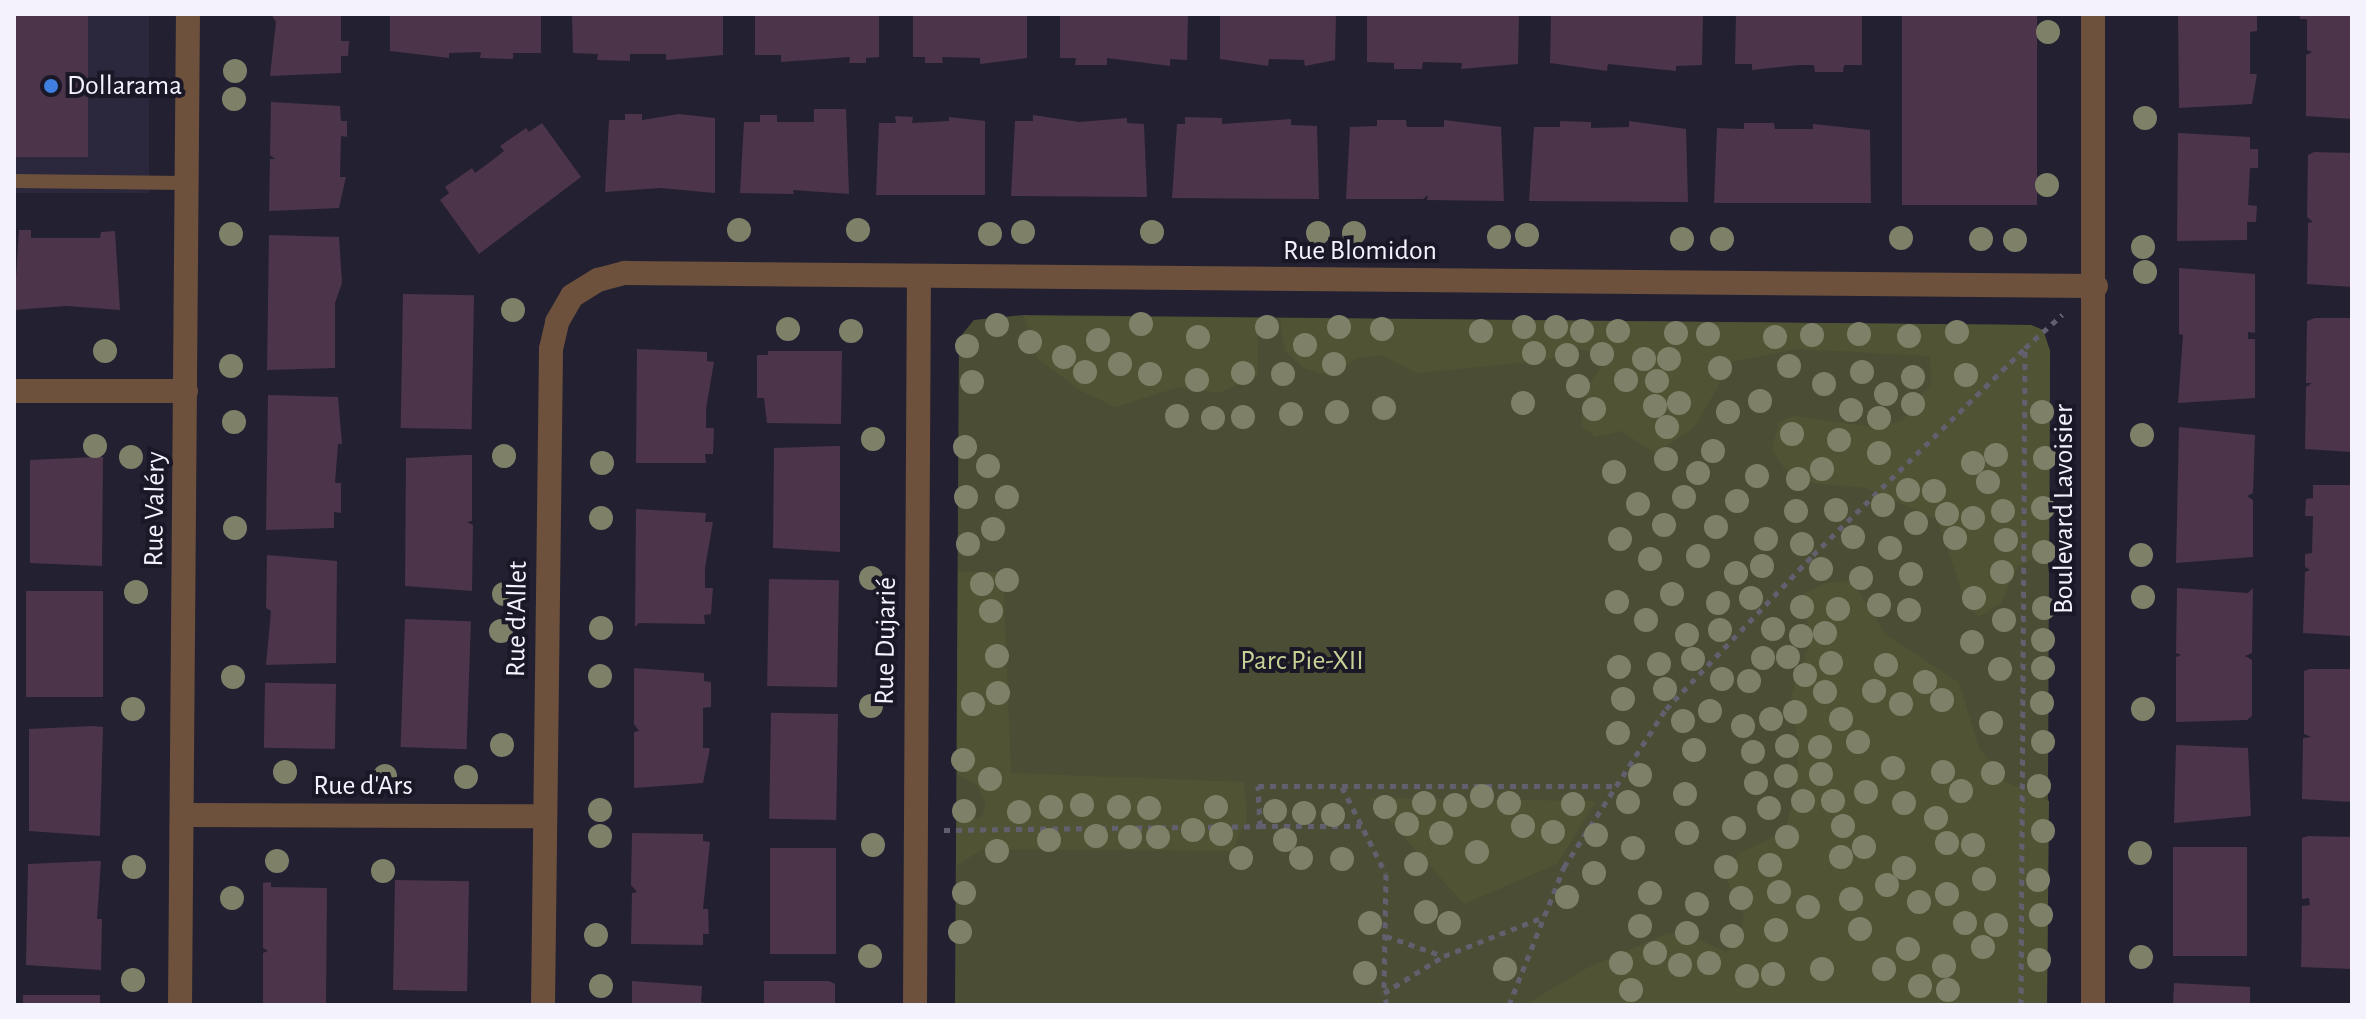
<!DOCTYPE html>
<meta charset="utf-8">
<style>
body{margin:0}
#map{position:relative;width:2366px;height:1019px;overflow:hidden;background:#232131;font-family:"Alegreya Sans",sans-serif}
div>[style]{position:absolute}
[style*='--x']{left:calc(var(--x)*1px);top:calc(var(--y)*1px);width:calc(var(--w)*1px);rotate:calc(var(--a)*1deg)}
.built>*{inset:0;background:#2b273d;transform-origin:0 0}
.green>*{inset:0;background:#4b4e34}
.forest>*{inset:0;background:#505434}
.building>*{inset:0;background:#4c344a;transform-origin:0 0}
.path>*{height:5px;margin-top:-2.5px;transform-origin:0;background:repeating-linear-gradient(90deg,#62606f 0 6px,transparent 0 12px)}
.service>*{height:14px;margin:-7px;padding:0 7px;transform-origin:7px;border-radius:7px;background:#6d513d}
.minor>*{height:24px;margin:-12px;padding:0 12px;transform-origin:12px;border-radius:12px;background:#6d513d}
.tertiary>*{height:24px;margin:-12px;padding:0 12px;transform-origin:12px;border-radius:12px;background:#6d513d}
.trees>*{width:24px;height:24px;margin:-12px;border-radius:50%;background:#7e8168}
.dots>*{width:22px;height:22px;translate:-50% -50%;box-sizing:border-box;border:4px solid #1a1827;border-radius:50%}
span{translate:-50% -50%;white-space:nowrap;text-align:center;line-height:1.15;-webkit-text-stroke:8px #1a1827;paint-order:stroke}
.poi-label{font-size:28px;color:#f4f2fd}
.left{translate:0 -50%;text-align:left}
.street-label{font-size:28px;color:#f4f2fd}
.park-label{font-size:28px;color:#c8d095}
.frame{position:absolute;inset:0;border:16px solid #f4f2fd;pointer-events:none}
</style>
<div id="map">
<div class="built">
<div style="left:14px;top:14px;width:135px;height:179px"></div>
</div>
<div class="green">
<div style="clip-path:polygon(1024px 315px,2031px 325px,2043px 330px,2050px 351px,2047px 1005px,955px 1005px,959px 338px,974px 320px)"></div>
</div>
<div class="forest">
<div style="clip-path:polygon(1024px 316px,1258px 318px,1258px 375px,1219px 393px,1179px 387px,1116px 407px,1083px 392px,1038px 359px)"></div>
<div style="clip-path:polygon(1280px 318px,2031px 325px,2043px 330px,2050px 351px,2049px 553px,2018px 566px,2001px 603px,1979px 617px,1967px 606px,1938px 520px,1866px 488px,1814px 483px,1785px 469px,1772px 450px,1779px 422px,1794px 416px,1873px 427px,1902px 421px,1931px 384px,1930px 356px,1796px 349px,1732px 362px,1694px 428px,1655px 453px,1621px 431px,1596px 437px,1581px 426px,1586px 387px,1609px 357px,1576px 348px,1549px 360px,1417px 373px,1381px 355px,1357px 358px,1331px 376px,1304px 368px,1285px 351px)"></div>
<div style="clip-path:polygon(958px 572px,1003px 572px,1011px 773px,1244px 782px,1247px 820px,1232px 851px,983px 849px,956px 866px,957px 823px,982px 817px,986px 803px,977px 785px,957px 774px)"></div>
<div style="clip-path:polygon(1852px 581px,1885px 634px,1959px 683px,1979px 748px,2006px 782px,2049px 801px,2047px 1005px,1525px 1005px,1587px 968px,1666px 934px,1683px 932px,1726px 952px,1739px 945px,1744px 914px,1725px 877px,1738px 854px,1785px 831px,1795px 793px,1799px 747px,1791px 696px,1811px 640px,1802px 595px,1825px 583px)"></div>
<div style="clip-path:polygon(1369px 798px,1596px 801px,1557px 864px,1464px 904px)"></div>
</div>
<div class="building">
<div style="left:14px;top:14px;width:74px;height:143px"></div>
<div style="clip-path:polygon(271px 14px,341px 14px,341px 41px,349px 41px,348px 56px,341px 56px,341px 73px,270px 76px,276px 22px)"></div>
<div style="clip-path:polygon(390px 14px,541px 14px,541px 53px,513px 53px,513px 59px,480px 58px,481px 52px,449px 53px,449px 58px,390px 51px)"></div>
<div style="clip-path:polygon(572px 14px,723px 14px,723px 55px,666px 60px,666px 54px,630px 54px,630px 61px,597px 60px,598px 54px,573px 53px)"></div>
<div style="clip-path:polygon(755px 14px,879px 14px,879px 57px,866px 58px,866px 63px,849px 63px,850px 57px,781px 62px,781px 55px,755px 55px)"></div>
<div style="clip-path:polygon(913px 14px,1027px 14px,1027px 58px,980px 64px,980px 58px,942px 57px,943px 63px,925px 63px,925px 57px,913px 57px)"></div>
<div style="clip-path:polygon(1060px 14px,1188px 14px,1187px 60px,1170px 59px,1170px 66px,1107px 58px,1107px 65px,1075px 65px,1076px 58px,1060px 58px)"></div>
<div style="clip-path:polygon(1220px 14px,1336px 14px,1335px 60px,1305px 66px,1304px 60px,1269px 59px,1268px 66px,1220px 59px)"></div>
<div style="clip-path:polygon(1367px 14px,1519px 14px,1518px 64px,1461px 69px,1462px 63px,1423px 62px,1422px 69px,1394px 69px,1394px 63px,1367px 62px)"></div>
<div style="clip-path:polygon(1551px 14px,1703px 14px,1702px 65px,1676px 66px,1676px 71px,1608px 64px,1607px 71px,1550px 63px)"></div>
<div style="clip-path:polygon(1736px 14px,1862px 14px,1862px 65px,1844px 65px,1843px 72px,1815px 72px,1814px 65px,1798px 65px,1752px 70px,1752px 64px,1735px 64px)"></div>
<div style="left:1902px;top:14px;width:135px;height:191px"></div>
<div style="clip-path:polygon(2178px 14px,2257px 14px,2257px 31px,2250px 32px,2250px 74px,2257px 74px,2252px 104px,2179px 108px)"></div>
<div style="clip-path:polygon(2300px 14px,2352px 14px,2352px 119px,2306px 116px,2306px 55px,2312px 52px,2307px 50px,2307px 19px,2300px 19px)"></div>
<div style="clip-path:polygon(271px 102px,340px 106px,341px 121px,347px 121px,347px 137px,341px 136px,340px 177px,346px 177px,339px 208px,269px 211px,270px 159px,275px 159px,270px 155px)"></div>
<div style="clip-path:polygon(814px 109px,846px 109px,849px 194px,793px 190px,794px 194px,740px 193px,744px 122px,760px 122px,760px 115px,777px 115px,777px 122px,814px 122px)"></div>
<div style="clip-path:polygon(625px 114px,642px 114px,642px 120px,679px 114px,715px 118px,715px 193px,660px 188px,605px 192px,609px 120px,625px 120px)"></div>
<div style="clip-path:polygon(1033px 115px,1079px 122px,1127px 118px,1127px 123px,1144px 124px,1147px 197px,1011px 196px,1015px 121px,1033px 121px)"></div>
<div style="clip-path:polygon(895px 116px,913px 117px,912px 123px,949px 121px,949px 117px,985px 121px,985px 195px,876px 195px,879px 123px,896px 123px)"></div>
<div style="clip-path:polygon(1185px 117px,1222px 118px,1222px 124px,1291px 119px,1291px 125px,1317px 126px,1319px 199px,1172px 198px,1177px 124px,1185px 124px)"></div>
<div style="clip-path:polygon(1377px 120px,1406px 120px,1407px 127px,1444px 127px,1444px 120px,1501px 127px,1504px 201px,1427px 200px,1428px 195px,1423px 199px,1346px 199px,1350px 127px,1377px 126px)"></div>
<div style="clip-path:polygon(1560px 121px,1591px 122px,1591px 128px,1629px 127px,1629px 121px,1686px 129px,1688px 202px,1529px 201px,1534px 127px,1560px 127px)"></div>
<div style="clip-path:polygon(542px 123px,581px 177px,479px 254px,440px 200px,449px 193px,445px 187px,472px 168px,475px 173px,490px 162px,504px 151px,500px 146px,526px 128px,529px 132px)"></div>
<div style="clip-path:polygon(1744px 123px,1774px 123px,1775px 129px,1813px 129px,1813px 124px,1870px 130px,1871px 203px,1714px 203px,1717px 128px,1744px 129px)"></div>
<div style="clip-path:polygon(2178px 133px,2250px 137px,2250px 149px,2258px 149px,2258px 168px,2250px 168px,2248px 205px,2257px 206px,2256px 222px,2247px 222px,2247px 240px,2177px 241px)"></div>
<div style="clip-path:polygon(2314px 152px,2352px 153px,2352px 287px,2307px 284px,2308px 223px,2313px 222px,2307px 217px,2308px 155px)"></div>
<div style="clip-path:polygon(19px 230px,31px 230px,31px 238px,100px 238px,101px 232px,115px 231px,120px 310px,66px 306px,14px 310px)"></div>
<div style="clip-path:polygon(269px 235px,339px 237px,342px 283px,335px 303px,335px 368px,267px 370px)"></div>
<div style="clip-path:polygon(2179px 268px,2255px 274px,2255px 333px,2248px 332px,2248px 339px,2255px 339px,2255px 398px,2178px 403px,2183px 335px,2179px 334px)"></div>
<div style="left:403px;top:294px;width:71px;height:134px;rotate:1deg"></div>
<div style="clip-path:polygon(2315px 318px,2352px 318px,2352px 452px,2305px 449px,2306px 387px,2312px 383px,2306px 383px,2307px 321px)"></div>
<div style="clip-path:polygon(637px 349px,707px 352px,707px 361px,714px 362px,706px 409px,706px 428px,714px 428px,713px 454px,705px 454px,706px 463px,636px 463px)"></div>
<div style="clip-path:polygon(768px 351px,842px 351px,841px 424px,767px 423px,764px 398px,757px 398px,757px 355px,768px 355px)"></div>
<div style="clip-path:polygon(268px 395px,338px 397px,342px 444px,338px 444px,335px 483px,341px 483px,341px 513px,334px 512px,334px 528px,266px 530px)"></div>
<div style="clip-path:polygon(2179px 427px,2255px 435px,2253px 493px,2247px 496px,2253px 500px,2253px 557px,2176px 563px)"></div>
<div style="clip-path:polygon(835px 446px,840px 446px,840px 552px,773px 548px,774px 448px)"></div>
<div style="clip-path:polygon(465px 455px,472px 455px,472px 521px,467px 522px,473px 525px,472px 591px,405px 586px,406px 458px)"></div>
<div style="clip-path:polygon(95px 457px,103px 457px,102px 566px,30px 563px,30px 460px)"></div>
<div style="clip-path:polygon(2313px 485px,2352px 485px,2352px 636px,2303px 633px,2305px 572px,2310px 570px,2305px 567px,2305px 554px,2312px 553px,2313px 516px,2305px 516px,2306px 499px,2313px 498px)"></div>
<div style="clip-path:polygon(636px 509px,706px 513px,705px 522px,713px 522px,705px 568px,705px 588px,713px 588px,711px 614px,704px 615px,705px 624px,639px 623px,635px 627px)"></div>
<div style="clip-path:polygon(267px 555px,337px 561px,336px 663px,266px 665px,271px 611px,266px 608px)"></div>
<div style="left:769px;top:579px;width:70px;height:107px;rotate:1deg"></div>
<div style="clip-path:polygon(2177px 588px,2248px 593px,2253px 588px,2252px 653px,2245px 656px,2252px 660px,2252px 716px,2247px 720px,2176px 722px,2176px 657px,2181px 655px,2176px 653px)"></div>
<div style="left:26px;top:591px;width:77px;height:106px"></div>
<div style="left:405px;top:619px;width:66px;height:128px;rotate:2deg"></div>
<div style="clip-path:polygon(634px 668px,704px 673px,704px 681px,711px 682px,711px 707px,703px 708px,703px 748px,710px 748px,703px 783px,634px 788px,634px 732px,639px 731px,634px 724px)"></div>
<div style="clip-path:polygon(2310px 669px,2352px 669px,2352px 802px,2302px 799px,2303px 738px,2311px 737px,2304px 734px,2304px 671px)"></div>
<div style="left:336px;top:684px;width:65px;height:71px;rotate:91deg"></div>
<div style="left:838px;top:714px;width:106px;height:67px;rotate:91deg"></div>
<div style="clip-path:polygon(94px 726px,103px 727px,100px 836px,29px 831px,29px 729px)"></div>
<div style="clip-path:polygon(2176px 745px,2248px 748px,2251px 816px,2174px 823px)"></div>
<div style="clip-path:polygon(632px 833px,703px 834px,703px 841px,710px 842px,703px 909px,708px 909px,709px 934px,703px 934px,703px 945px,631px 944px,632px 893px,637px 892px,631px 885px)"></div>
<div style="clip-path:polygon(2308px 836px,2352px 837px,2352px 969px,2301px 967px,2302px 906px,2310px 905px,2309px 898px,2302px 899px,2302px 838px)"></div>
<div style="left:2173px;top:847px;width:74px;height:109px"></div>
<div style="left:836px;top:848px;width:106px;height:66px;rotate:90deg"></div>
<div style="clip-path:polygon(94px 861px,101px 861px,97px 919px,102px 919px,101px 970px,26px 965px,28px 864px)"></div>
<div style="left:395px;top:880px;width:74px;height:110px;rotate:1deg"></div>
<div style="clip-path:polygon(271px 882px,271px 887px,327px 888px,326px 1005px,263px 1005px,263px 953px,268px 951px,263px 948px,263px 883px)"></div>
<div style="clip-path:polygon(632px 981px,702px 986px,701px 1002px,712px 1005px,632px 1005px)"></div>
<div style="clip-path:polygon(764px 981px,829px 981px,835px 984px,835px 1005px,764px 1005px)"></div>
<div style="clip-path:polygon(2174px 983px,2250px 987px,2250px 1005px,2173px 1005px)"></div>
<div style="left:23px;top:995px;width:77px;height:10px"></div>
</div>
<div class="path">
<div style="--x:1342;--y:787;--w:97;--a:63.2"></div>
<div style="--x:1386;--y:874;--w:119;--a:91"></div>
<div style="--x:1260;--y:826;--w:101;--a:0"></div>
<div style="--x:944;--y:830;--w:316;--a:-0.7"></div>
<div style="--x:1260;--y:826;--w:40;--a:-92.9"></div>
<div style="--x:1258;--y:786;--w:354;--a:0"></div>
<div style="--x:1386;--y:936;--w:60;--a:19.3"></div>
<div style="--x:1387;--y:1005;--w:12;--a:-104"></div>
<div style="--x:1384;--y:993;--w:70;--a:-31.7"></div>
<div style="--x:1444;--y:956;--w:104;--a:-21.4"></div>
<div style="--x:1509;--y:1005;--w:149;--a:-68.3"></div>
<div style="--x:1564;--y:867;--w:188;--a:-57.2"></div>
<div style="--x:1666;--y:709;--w:213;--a:-46.3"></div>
<div style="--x:1813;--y:555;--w:296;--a:-44.3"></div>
<div style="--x:2021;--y:1005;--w:657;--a:-89.65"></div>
<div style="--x:2025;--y:348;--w:50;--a:-41.7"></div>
</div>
<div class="service">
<div style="--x:14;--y:181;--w:171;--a:0.7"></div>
</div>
<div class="minor">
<div style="--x:14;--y:391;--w:172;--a:0"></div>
<div style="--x:182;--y:815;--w:362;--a:0.2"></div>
<div style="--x:180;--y:1005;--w:991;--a:-89.54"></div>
<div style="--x:543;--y:1005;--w:656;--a:-89.3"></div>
<div style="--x:551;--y:349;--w:28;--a:-77"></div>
<div style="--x:557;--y:322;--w:30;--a:-60"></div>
<div style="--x:572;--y:296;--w:31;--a:-32"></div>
<div style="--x:598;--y:280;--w:28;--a:-15"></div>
<div style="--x:625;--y:273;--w:1471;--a:0.51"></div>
<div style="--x:915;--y:1005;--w:728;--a:-89.69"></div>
</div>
<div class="tertiary">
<div style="--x:2093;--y:14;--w:991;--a:90"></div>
</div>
<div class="trees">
<div style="left:2048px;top:32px"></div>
<div style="left:235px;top:71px"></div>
<div style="left:234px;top:99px"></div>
<div style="left:2145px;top:118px"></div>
<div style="left:2047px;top:185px"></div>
<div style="left:739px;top:230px"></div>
<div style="left:858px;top:230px"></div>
<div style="left:1023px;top:232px"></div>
<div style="left:1152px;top:232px"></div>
<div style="left:1318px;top:233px"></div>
<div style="left:1354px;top:233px"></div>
<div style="left:231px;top:234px"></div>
<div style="left:990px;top:234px"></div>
<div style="left:1527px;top:235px"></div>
<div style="left:1499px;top:237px"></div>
<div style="left:1901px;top:238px"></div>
<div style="left:1682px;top:239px"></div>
<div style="left:1722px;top:239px"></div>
<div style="left:1981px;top:239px"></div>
<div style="left:2015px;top:240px"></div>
<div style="left:2143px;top:247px"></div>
<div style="left:2145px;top:272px"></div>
<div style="left:513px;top:310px"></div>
<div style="left:1141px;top:324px"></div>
<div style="left:997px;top:325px"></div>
<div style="left:1267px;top:327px"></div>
<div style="left:1339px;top:327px"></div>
<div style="left:1524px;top:327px"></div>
<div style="left:1556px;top:327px"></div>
<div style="left:788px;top:329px"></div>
<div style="left:1382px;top:329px"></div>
<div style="left:851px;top:331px"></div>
<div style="left:1481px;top:331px"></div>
<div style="left:1582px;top:331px"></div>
<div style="left:1618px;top:331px"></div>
<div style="left:1957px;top:332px"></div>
<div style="left:1676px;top:333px"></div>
<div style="left:1708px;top:334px"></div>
<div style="left:1859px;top:334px"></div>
<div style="left:1812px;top:335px"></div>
<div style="left:1909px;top:336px"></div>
<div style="left:1198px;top:337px"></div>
<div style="left:1775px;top:337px"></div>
<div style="left:1098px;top:340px"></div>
<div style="left:1030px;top:342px"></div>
<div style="left:1305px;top:345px"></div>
<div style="left:967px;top:346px"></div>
<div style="left:105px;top:351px"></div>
<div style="left:1534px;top:353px"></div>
<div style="left:1602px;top:354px"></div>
<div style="left:1567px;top:355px"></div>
<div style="left:1064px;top:357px"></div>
<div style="left:1644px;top:359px"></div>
<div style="left:1669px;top:359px"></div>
<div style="left:1120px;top:364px"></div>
<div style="left:1334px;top:364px"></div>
<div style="left:231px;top:366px"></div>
<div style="left:1789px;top:366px"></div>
<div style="left:1720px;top:368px"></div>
<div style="left:1085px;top:372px"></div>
<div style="left:1862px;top:372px"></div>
<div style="left:1243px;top:373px"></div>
<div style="left:1150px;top:374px"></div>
<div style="left:1283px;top:374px"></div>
<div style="left:1966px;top:375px"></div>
<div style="left:1913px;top:377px"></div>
<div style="left:1197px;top:380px"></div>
<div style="left:1626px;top:380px"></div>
<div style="left:1657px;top:381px"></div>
<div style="left:972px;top:382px"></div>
<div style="left:1824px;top:384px"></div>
<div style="left:1578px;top:386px"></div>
<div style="left:1886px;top:394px"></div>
<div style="left:1760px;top:401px"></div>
<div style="left:1523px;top:403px"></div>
<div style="left:1679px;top:403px"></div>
<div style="left:1913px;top:404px"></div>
<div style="left:1655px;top:406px"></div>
<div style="left:1384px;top:408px"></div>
<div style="left:1594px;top:409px"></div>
<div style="left:1851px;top:410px"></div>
<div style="left:1337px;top:412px"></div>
<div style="left:1728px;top:412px"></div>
<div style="left:2042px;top:412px"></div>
<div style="left:1291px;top:414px"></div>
<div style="left:1177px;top:416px"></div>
<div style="left:1243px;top:417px"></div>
<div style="left:1213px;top:418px"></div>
<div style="left:1879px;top:418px"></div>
<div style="left:234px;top:422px"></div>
<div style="left:1667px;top:427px"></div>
<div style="left:1792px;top:434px"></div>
<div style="left:2142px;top:435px"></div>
<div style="left:873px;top:439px"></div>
<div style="left:1839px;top:440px"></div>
<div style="left:95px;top:446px"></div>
<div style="left:965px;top:447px"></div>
<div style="left:1713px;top:451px"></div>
<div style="left:1879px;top:453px"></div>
<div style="left:1996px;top:455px"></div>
<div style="left:504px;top:456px"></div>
<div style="left:131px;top:457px"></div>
<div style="left:2045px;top:458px"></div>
<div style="left:1666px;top:459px"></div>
<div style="left:602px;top:463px"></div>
<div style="left:1973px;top:463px"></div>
<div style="left:988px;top:466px"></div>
<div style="left:1822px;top:469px"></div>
<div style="left:1614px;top:472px"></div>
<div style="left:1698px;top:473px"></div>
<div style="left:1757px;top:476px"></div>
<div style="left:1798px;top:479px"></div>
<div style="left:1988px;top:482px"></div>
<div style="left:1908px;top:490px"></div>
<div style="left:1934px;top:491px"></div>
<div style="left:966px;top:497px"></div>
<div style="left:1007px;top:497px"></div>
<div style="left:1684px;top:497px"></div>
<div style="left:1737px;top:501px"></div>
<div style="left:1638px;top:504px"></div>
<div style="left:1883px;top:505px"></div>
<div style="left:2043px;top:508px"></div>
<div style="left:1836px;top:510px"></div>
<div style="left:1796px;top:511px"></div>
<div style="left:2003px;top:511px"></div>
<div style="left:1947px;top:514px"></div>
<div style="left:601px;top:518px"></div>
<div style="left:1973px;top:518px"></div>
<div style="left:1916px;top:523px"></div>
<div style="left:1664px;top:525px"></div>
<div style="left:1716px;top:527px"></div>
<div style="left:235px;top:528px"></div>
<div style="left:993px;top:529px"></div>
<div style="left:1853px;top:537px"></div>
<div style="left:1955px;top:538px"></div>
<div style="left:1620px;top:539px"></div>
<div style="left:1766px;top:539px"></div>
<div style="left:2006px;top:540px"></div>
<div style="left:968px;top:544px"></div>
<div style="left:1802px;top:544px"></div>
<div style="left:1890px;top:548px"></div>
<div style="left:2044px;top:552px"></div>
<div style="left:2141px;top:555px"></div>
<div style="left:1698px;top:556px"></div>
<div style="left:1650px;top:559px"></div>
<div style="left:1762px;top:566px"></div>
<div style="left:1821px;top:569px"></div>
<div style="left:2002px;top:572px"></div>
<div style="left:1736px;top:573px"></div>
<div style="left:1911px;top:574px"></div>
<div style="left:871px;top:578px"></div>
<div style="left:1861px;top:578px"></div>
<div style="left:1007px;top:580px"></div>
<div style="left:982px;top:584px"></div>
<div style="left:136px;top:592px"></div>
<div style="left:504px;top:594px"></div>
<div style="left:1672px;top:594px"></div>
<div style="left:2143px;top:597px"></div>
<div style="left:1751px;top:598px"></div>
<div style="left:1974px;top:598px"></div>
<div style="left:1617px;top:602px"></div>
<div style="left:1718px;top:603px"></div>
<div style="left:1879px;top:605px"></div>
<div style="left:1802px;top:607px"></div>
<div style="left:2044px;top:608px"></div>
<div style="left:1838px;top:609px"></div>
<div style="left:1909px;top:610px"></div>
<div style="left:991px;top:611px"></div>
<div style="left:1646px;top:620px"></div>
<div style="left:2004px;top:620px"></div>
<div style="left:601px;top:628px"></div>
<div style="left:1773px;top:629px"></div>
<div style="left:1720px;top:630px"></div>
<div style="left:501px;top:631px"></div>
<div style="left:1825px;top:633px"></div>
<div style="left:1687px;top:635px"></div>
<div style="left:1801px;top:636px"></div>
<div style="left:2043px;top:640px"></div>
<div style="left:1972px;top:642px"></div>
<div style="left:997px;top:656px"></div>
<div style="left:1788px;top:657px"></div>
<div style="left:1763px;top:658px"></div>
<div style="left:1693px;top:659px"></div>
<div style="left:1831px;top:663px"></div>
<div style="left:1659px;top:664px"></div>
<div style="left:1886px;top:665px"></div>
<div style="left:1619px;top:667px"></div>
<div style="left:2043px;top:668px"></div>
<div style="left:2000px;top:669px"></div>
<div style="left:1805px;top:675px"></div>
<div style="left:600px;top:676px"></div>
<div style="left:233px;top:677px"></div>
<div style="left:1722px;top:679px"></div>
<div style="left:1749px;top:681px"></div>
<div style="left:1925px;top:682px"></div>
<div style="left:1665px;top:689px"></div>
<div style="left:1874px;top:691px"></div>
<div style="left:1825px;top:692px"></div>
<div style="left:998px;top:693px"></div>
<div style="left:1623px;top:699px"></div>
<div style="left:1942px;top:700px"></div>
<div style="left:2042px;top:703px"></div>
<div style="left:973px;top:704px"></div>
<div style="left:1901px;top:704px"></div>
<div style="left:871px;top:706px"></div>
<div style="left:133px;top:709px"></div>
<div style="left:2143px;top:709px"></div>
<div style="left:1710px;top:711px"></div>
<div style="left:1795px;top:712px"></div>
<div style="left:1771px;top:719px"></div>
<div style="left:1841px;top:719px"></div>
<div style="left:1683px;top:721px"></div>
<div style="left:1991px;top:723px"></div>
<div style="left:1743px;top:726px"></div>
<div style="left:1618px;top:733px"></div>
<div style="left:1858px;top:742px"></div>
<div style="left:2043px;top:742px"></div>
<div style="left:502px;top:745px"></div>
<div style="left:1787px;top:746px"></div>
<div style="left:1820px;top:747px"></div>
<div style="left:1694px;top:750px"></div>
<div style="left:1753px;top:752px"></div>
<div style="left:963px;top:760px"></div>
<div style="left:1893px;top:768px"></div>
<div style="left:285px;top:772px"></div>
<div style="left:1943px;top:772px"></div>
<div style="left:1993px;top:773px"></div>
<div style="left:1821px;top:774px"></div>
<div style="left:1640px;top:775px"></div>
<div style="left:385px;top:776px"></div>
<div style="left:1786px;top:776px"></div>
<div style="left:466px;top:777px"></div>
<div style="left:990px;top:779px"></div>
<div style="left:1756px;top:783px"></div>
<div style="left:2039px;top:786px"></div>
<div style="left:1961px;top:791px"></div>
<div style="left:1866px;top:792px"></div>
<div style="left:1685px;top:794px"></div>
<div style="left:1482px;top:796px"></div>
<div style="left:1803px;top:801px"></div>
<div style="left:1833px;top:801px"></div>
<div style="left:1628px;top:802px"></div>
<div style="left:1424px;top:803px"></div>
<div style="left:1509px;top:803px"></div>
<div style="left:1904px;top:803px"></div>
<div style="left:1573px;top:804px"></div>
<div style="left:1082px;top:805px"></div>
<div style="left:1455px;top:805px"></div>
<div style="left:1051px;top:807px"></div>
<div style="left:1119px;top:807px"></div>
<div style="left:1216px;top:807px"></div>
<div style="left:1385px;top:807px"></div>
<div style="left:1149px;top:808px"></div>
<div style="left:1769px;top:808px"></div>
<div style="left:600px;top:810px"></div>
<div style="left:964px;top:811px"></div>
<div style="left:1275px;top:811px"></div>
<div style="left:1019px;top:812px"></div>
<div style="left:1304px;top:813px"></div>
<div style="left:1333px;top:815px"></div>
<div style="left:1936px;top:818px"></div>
<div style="left:1407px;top:824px"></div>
<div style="left:1523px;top:826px"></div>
<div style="left:1843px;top:826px"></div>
<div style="left:1734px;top:828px"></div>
<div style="left:1193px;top:830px"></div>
<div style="left:2043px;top:831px"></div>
<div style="left:1553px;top:832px"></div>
<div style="left:1441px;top:833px"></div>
<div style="left:1687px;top:833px"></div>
<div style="left:1221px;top:834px"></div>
<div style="left:1596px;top:835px"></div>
<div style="left:600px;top:836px"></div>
<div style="left:1096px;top:836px"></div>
<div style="left:1130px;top:837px"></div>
<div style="left:1158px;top:837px"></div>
<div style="left:1787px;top:837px"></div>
<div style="left:1049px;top:840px"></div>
<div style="left:1285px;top:840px"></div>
<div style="left:1947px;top:843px"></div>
<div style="left:873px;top:845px"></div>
<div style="left:1973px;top:845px"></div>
<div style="left:1864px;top:847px"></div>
<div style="left:1633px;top:848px"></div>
<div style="left:997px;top:851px"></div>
<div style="left:1477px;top:852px"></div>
<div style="left:2140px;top:853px"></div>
<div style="left:1841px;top:857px"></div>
<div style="left:1241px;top:858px"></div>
<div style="left:1301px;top:858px"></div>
<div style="left:1342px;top:859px"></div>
<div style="left:277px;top:861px"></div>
<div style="left:1416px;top:864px"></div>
<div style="left:1770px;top:865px"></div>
<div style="left:134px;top:867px"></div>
<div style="left:1726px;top:867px"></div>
<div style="left:1904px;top:868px"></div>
<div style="left:383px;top:871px"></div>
<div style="left:1594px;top:873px"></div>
<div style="left:1984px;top:879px"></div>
<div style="left:2038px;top:880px"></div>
<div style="left:1887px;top:885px"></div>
<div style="left:1779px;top:892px"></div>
<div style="left:964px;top:893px"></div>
<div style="left:1650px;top:893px"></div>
<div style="left:1947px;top:894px"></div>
<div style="left:1567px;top:897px"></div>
<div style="left:232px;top:898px"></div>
<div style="left:1741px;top:898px"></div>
<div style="left:1851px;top:899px"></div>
<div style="left:1919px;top:902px"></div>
<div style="left:1697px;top:904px"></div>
<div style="left:1808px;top:907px"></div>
<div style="left:1426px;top:912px"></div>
<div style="left:2041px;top:915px"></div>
<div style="left:1370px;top:923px"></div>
<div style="left:1449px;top:923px"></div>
<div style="left:1965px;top:923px"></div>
<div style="left:1996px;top:925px"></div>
<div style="left:1640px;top:926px"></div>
<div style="left:1860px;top:929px"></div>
<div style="left:1776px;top:930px"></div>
<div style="left:960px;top:932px"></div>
<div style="left:1687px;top:933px"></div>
<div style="left:596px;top:935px"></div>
<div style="left:1732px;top:936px"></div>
<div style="left:1983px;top:947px"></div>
<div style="left:1908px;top:949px"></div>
<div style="left:1655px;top:953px"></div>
<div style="left:870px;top:956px"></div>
<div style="left:2141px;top:957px"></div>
<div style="left:2039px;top:960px"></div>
<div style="left:1621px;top:963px"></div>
<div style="left:1709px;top:963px"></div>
<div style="left:1680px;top:965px"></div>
<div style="left:1944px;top:966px"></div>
<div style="left:1505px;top:969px"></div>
<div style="left:1822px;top:969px"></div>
<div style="left:1884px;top:969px"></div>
<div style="left:1365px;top:973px"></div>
<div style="left:1773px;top:974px"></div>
<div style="left:1747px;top:976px"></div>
<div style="left:133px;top:980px"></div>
<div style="left:601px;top:986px"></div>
<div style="left:1920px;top:986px"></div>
<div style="left:1631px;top:990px"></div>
<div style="left:1948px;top:990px"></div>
</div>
<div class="dots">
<div style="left:51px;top:86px;background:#3f7fe0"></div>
</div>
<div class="poi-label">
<span class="left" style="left:67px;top:86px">Dollarama</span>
</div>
<div class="street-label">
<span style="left:1360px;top:251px">Rue Blomidon</span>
<span style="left:155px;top:509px;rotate:-89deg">Rue Valéry</span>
<span style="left:2064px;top:509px;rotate:-90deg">Boulevard Lavoisier</span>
<span style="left:517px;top:619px;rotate:-89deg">Rue d'Allet</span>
<span style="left:886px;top:641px;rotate:-89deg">Rue Dujarié</span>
<span style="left:363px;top:786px">Rue d'Ars</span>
</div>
<div class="park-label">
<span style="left:1302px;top:661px">Parc Pie-XII</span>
</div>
<div class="frame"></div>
</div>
